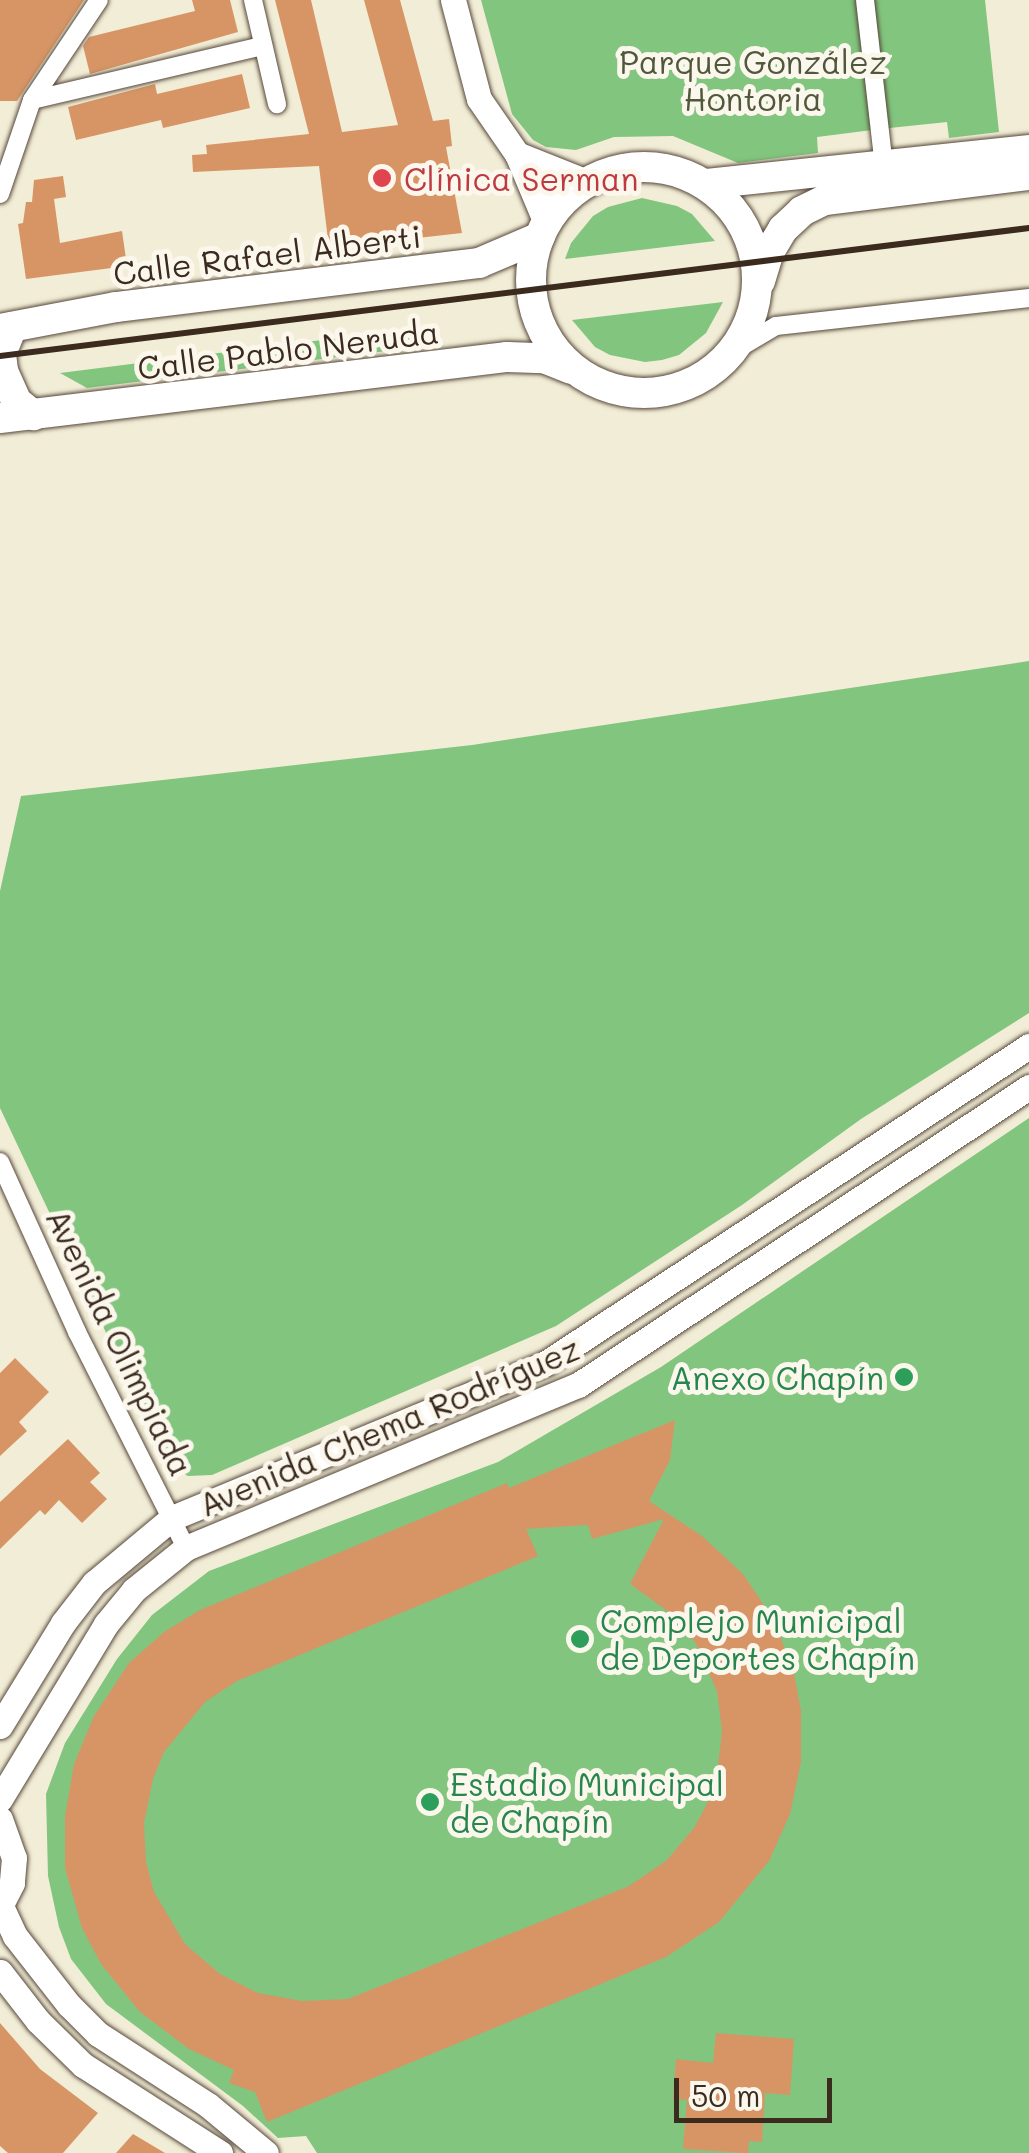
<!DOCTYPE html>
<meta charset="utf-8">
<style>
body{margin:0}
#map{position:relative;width:1029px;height:2153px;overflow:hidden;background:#f2edd6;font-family:Mali,sans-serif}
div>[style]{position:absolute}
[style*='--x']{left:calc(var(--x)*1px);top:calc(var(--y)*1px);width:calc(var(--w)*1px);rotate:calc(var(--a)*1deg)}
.green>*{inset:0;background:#82c57e}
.building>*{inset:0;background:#d79566}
.roads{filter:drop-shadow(0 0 2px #56473a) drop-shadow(0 0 2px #56473a)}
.street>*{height:18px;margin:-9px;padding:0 9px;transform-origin:9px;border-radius:9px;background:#fff}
.secondary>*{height:25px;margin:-12.5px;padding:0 12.5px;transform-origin:12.5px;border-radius:12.5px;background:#fff}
.primary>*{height:30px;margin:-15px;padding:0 15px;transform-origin:15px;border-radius:15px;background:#fff}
.primary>.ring{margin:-15px;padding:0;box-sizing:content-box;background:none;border:30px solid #fff;border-radius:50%}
.rail>*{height:6px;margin:-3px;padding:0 3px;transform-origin:3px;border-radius:3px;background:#3b2a1e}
.dots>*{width:28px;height:28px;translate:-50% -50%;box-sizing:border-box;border:5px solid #fbf7ec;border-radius:50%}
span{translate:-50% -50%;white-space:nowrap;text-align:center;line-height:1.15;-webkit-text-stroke:10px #fbf7ec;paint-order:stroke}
.park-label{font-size:32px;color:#50583b}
.health-label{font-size:32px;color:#be3a42}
.left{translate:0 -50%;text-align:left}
.street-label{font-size:32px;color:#3b2a1e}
.leisure-label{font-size:32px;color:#27864d}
.right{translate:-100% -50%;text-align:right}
.scale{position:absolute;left:674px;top:2078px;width:158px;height:45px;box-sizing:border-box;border:5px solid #3b2a1e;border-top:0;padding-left:12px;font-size:30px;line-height:35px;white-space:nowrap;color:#3b2a1e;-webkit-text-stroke:8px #fbf7ec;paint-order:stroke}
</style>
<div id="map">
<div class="green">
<div style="clip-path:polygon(481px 0,985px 0,999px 132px,949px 138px,947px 122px,880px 129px,817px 137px,818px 153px,738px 163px,673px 136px,614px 137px,576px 150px,546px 147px,533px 140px,512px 114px)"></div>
<div style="clip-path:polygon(642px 198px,677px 206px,692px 214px,715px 241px,565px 259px,571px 243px,593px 216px,608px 207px)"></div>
<div style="clip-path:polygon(723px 302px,706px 333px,679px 355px,662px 360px,645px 362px,610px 355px,595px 347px,572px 320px)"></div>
<div style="clip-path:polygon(426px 327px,403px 349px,87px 388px,60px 373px)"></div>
<div style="clip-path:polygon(1029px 661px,1029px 1013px,861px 1119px,742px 1205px,556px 1326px,212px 1475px,188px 1476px,168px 1464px,0 1108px,0 891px,21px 796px,472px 745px)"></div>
<div style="clip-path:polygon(1029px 1118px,1029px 2153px,317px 2153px,306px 2136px,278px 2138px,243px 2106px,106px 2004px,71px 1959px,59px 1927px,48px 1876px,46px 1794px,65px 1743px,117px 1659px,152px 1615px,209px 1571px,498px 1462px,661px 1367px)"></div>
</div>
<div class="building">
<div style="clip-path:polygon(0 0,84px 0,17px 101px,0 101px)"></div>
<div style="clip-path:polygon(192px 0,230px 0,238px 32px,90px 74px,83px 46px,89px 37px,195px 11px)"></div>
<div style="clip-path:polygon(275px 0,311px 0,342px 132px,398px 125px,364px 0,400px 0,433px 121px,449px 119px,452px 146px,446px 147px,462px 233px,329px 248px,319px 166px,193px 172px,192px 155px,207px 154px,206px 145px,309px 134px)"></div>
<div style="clip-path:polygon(242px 74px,250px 108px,163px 128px,161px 120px,76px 140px,68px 107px,155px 84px,157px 94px)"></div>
<div style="clip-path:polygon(63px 176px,66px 197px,54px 199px,60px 243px,122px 231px,127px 266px,26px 279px,18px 224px,23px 223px,26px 202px,32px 202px,34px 180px)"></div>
<div style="clip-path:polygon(15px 1358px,49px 1392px,19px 1422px,27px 1431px,0 1456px,0 1373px)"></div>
<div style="clip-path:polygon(evenodd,675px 1420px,670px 1460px,649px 1501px,702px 1536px,743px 1574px,774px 1620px,794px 1673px,801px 1711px,801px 1762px,790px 1814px,769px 1861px,719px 1922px,666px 1957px,267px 2122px,255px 2092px,229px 2083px,234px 2070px,189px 2049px,140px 2012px,101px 1964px,82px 1928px,65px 1868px,65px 1816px,74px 1764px,94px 1716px,129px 1663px,164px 1632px,200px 1610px,507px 1483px,509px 1488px,675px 1420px,664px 1519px,630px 1584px,666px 1610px,695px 1642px,717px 1691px,722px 1731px,717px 1774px,708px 1802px,694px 1828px,666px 1861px,629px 1886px,348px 1999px,302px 2001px,258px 1993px,220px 1974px,185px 1944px,154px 1892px,146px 1862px,144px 1823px,153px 1779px,164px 1752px,205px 1702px,237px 1681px,538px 1556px,526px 1529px,588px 1525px,592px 1539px,664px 1519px)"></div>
<div style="clip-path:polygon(68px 1439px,100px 1473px,90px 1482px,107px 1499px,82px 1523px,59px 1500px,45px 1515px,40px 1510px,0 1549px,0 1502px)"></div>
<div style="clip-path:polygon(0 2023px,40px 2069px,98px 2113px,63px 2153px,8px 2153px,0 2146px)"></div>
<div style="clip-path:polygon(716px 2033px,794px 2039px,790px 2095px,765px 2093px,762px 2142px,749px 2141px,748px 2153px,683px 2149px,687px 2100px,673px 2099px,676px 2059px,713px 2063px)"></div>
<div style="clip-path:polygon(133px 2134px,165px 2153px,116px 2153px)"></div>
</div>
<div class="roads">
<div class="street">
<div style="--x:253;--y:0;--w:107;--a:77"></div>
<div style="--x:865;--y:0;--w:168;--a:83.5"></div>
<div style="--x:32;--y:100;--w:237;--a:-13.2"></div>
<div style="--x:0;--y:194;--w:99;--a:-71.2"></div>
<div style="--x:32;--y:100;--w:120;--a:-56.2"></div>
<div style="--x:732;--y:352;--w:51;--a:-30.6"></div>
<div style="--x:776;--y:326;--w:255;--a:-6.3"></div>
<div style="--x:0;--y:1162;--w:187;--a:65.6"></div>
<div style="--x:77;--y:1332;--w:242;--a:63.2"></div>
</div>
<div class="secondary">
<div style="--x:453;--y:0;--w:102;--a:75.3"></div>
<div style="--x:479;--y:99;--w:67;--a:55.4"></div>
<div style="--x:517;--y:154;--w:75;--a:67.2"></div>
<div style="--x:517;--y:154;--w:75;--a:21.8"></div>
<div style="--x:0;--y:1726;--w:121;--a:-58.5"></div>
<div style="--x:63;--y:1623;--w:51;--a:-52.2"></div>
<div style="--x:94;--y:1583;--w:102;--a:-39.8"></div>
<div style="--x:172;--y:1518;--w:405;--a:-22.5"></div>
<div style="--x:546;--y:1363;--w:578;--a:-33.28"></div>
<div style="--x:0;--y:1799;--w:205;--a:-58.8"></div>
<div style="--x:106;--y:1624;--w:44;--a:-50.5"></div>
<div style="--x:134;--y:1590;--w:67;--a:-38.9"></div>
<div style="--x:186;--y:1548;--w:425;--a:-22.6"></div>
<div style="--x:578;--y:1385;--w:541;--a:-33.45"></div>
<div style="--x:0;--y:1819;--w:41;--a:70.3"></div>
<div style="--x:14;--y:1858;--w:25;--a:95"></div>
<div style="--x:12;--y:1883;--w:27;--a:117"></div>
<div style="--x:1;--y:1906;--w:33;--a:65"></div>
<div style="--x:15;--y:1936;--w:88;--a:52"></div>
<div style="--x:69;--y:2005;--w:41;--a:45"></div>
<div style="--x:98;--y:2034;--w:131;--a:32.8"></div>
<div style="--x:208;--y:2105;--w:75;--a:39.6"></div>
<div style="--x:0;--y:1972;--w:62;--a:52.2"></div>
<div style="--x:38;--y:2021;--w:63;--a:44.4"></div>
<div style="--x:83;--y:2065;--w:163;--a:32.7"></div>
</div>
<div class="primary">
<div class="ring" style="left:531px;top:167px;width:196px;height:196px"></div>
<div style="--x:705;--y:184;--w:326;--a:-6"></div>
<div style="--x:760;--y:281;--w:28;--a:-73"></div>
<div style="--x:768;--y:254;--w:29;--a:-59"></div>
<div style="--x:783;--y:229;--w:26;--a:-43"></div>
<div style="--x:802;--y:211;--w:25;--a:-26"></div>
<div style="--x:825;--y:200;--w:206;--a:-7"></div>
<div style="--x:12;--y:327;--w:29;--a:112"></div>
<div style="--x:1;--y:354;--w:17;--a:83"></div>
<div style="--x:3;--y:371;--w:34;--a:66"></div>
<div style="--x:17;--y:402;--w:21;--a:39"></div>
<div style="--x:0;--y:329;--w:118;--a:-10.7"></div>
<div style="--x:116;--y:307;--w:366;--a:-6.9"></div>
<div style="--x:479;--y:263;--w:66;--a:-23.1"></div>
<div style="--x:0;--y:418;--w:511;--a:-6.86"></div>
<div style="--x:507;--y:357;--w:37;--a:2"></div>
<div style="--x:544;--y:358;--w:29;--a:22"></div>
</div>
</div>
<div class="rail">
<div style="--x:0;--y:356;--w:1037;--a:-7.09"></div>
</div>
<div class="dots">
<div style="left:382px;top:178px;background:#e0444e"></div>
<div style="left:904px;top:1377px;background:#2e9e5b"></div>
<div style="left:580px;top:1639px;background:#2e9e5b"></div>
<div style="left:430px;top:1802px;background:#2e9e5b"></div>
</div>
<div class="park-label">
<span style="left:753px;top:80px">Parque González<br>Hontoria</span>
</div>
<div class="health-label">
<span class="left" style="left:404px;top:178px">Clínica Serman</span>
</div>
<div class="street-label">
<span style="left:267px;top:254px;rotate:-7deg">Calle Rafael Alberti</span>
<span style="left:288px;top:349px;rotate:-7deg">Calle Pablo Neruda</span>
<span style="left:120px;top:1342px;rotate:64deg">Avenida Olimpiada</span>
<span style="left:389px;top:1426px;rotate:-23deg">Avenida Chema Rodríguez</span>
</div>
<div class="leisure-label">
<span class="right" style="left:884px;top:1377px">Anexo Chapín</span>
<span class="left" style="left:600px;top:1639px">Complejo Municipal<br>de Deportes Chapín</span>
<span class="left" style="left:450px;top:1802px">Estadio Municipal<br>de Chapín</span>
</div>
<div class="scale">50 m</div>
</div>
